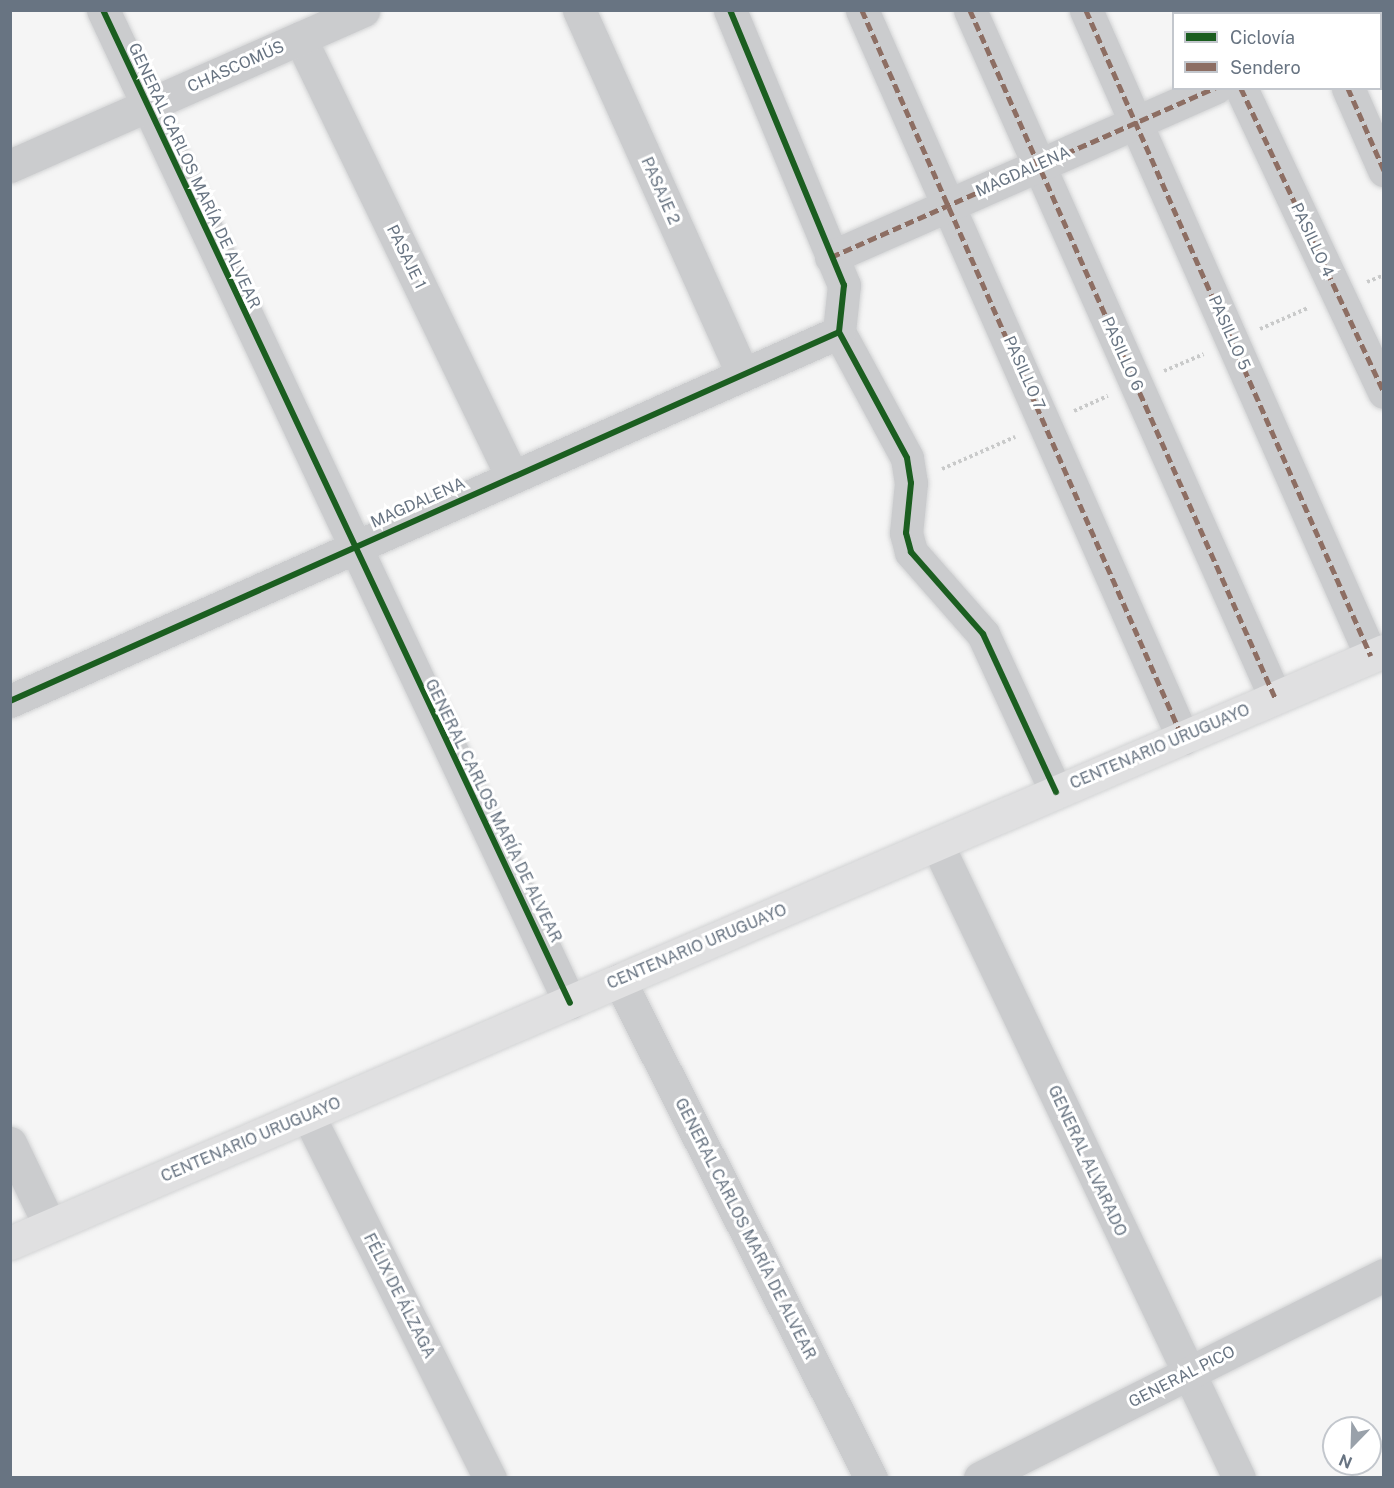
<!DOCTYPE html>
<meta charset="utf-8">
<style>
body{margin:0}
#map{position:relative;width:1394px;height:1488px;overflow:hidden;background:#f5f5f5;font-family:"Public Sans",sans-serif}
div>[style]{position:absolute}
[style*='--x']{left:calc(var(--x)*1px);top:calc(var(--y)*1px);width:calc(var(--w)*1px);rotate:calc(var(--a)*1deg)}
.path>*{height:4px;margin-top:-2px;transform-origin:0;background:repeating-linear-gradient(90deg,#c9caca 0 3px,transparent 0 6px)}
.roads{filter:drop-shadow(0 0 2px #d2d3d4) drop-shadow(0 0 2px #d2d3d4)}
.minor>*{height:33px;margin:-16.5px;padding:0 16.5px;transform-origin:16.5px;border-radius:16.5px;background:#cbccce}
.major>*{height:33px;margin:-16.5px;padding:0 16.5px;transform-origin:16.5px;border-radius:16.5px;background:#e0e0e1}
.quiet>*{height:4.5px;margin-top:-2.25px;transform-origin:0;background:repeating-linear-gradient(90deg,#8d6e63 0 9px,transparent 0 13.5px)}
.cycleway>*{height:6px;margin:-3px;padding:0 3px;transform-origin:3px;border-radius:3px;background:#1b5e20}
span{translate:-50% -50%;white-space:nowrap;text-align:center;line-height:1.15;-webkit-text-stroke:6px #fff;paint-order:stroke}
.street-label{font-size:16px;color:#687482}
.frame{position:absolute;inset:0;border:12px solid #687482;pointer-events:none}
.legend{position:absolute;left:1172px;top:12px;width:210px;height:78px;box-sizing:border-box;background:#fff;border:2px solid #c3c7cd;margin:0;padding:8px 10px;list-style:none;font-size:18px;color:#687482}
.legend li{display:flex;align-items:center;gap:12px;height:30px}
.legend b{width:30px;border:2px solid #c3c7cd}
.north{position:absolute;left:1322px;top:1416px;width:60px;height:60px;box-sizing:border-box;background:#fff;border:2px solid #c3c7cd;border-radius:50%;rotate:203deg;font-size:16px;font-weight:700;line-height:24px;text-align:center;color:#687482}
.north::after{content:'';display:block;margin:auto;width:21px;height:27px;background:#99a1aa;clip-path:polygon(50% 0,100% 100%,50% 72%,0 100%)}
</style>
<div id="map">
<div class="path">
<div style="--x:1367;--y:282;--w:18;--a:-22"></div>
<div style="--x:1260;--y:329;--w:52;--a:-23.6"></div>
<div style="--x:1164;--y:371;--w:43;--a:-23"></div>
<div style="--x:1074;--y:411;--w:37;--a:-24"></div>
<div style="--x:942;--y:469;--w:80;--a:-23.7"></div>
</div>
<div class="roads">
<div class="minor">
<div style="--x:103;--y:10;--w:1097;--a:64.81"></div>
<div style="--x:579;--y:10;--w:397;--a:65.8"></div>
<div style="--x:730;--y:10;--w:298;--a:67.5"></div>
<div style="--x:844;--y:285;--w:47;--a:96.1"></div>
<div style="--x:839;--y:332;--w:143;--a:61.6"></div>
<div style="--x:907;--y:458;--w:25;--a:81"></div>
<div style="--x:911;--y:483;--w:50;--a:95.7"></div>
<div style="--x:906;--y:533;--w:20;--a:75"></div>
<div style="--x:911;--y:552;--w:109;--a:48.7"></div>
<div style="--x:983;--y:634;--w:174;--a:65.2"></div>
<div style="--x:862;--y:10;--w:796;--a:66.21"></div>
<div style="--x:970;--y:10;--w:752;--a:66.06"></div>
<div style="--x:1086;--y:10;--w:706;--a:66.19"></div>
<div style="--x:1208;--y:10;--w:4;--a:76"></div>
<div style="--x:1315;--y:10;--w:4;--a:76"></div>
<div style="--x:1380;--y:15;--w:4;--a:-14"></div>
<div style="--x:300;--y:38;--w:487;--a:64.2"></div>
<div style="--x:1241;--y:88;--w:336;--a:64.8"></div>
<div style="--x:1348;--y:88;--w:90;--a:66.3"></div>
<div style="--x:10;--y:166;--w:386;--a:-23.8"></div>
<div style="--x:831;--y:257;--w:420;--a:-23.8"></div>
<div style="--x:10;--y:701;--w:907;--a:-23.99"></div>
<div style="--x:937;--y:844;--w:702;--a:64.53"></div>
<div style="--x:619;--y:980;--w:558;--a:63.16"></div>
<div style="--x:308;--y:1115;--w:406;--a:63.4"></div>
<div style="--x:10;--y:1143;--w:92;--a:64.3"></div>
<div style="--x:980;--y:1478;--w:452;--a:-26.7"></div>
</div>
<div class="major">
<div style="--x:10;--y:1243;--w:1496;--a:-23.31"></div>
</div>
</div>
<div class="quiet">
<div style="--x:862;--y:10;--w:796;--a:66.21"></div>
<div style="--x:970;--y:10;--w:752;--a:66.06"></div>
<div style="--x:1086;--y:10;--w:706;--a:66.19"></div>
<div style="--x:1208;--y:10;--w:4;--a:76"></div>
<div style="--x:1315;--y:10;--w:4;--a:76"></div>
<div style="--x:1380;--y:15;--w:4;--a:-14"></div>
<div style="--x:1241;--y:88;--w:336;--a:64.8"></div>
<div style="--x:1348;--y:88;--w:90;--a:66.3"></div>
<div style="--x:831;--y:257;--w:420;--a:-23.8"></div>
</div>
<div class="cycleway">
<div style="--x:103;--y:10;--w:1097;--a:64.81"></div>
<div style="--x:730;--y:10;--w:298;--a:67.5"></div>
<div style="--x:844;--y:285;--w:47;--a:96.1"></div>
<div style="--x:839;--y:332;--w:143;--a:61.6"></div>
<div style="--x:907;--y:458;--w:25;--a:81"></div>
<div style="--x:911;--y:483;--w:50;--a:95.7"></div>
<div style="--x:906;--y:533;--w:20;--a:75"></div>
<div style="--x:911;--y:552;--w:109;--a:48.7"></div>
<div style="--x:983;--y:634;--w:174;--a:65.2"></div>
<div style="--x:10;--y:701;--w:907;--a:-23.99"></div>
</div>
<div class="street-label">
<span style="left:236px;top:67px;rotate:-24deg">CHASCOMÚS</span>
<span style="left:1023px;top:172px;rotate:-24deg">MAGDALENA</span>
<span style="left:194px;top:176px;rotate:65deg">GENERAL CARLOS MARÍA DE ALVEAR</span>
<span style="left:660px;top:191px;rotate:66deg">PASAJE 2</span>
<span style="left:1312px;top:240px;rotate:65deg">PASILLO 4</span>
<span style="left:406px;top:257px;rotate:64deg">PASAJE 1</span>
<span style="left:1229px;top:333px;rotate:66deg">PASILLO 5</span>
<span style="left:1122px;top:354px;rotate:66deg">PASILLO 6</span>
<span style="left:1024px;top:373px;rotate:66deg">PASILLO 7</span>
<span style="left:418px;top:503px;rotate:-24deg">MAGDALENA</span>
<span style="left:1160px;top:747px;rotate:-23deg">CENTENARIO URUGUAYO</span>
<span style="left:493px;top:811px;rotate:64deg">GENERAL CARLOS MARÍA DE ALVEAR</span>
<span style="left:697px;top:947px;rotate:-23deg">CENTENARIO URUGUAYO</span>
<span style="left:251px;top:1140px;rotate:-23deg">CENTENARIO URUGUAYO</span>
<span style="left:1087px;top:1161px;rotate:65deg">GENERAL ALVARADO</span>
<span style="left:745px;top:1229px;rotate:63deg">GENERAL CARLOS MARÍA DE ALVEAR</span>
<span style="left:399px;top:1296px;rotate:63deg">FÉLIX DE ÁLZAGA</span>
<span style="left:1182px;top:1377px;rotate:-27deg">GENERAL PICO</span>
</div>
<div class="frame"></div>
<ul class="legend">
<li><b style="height:8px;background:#1b5e20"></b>Ciclovía</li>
<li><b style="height:8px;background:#8d6e63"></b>Sendero</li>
</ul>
<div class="north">N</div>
</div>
